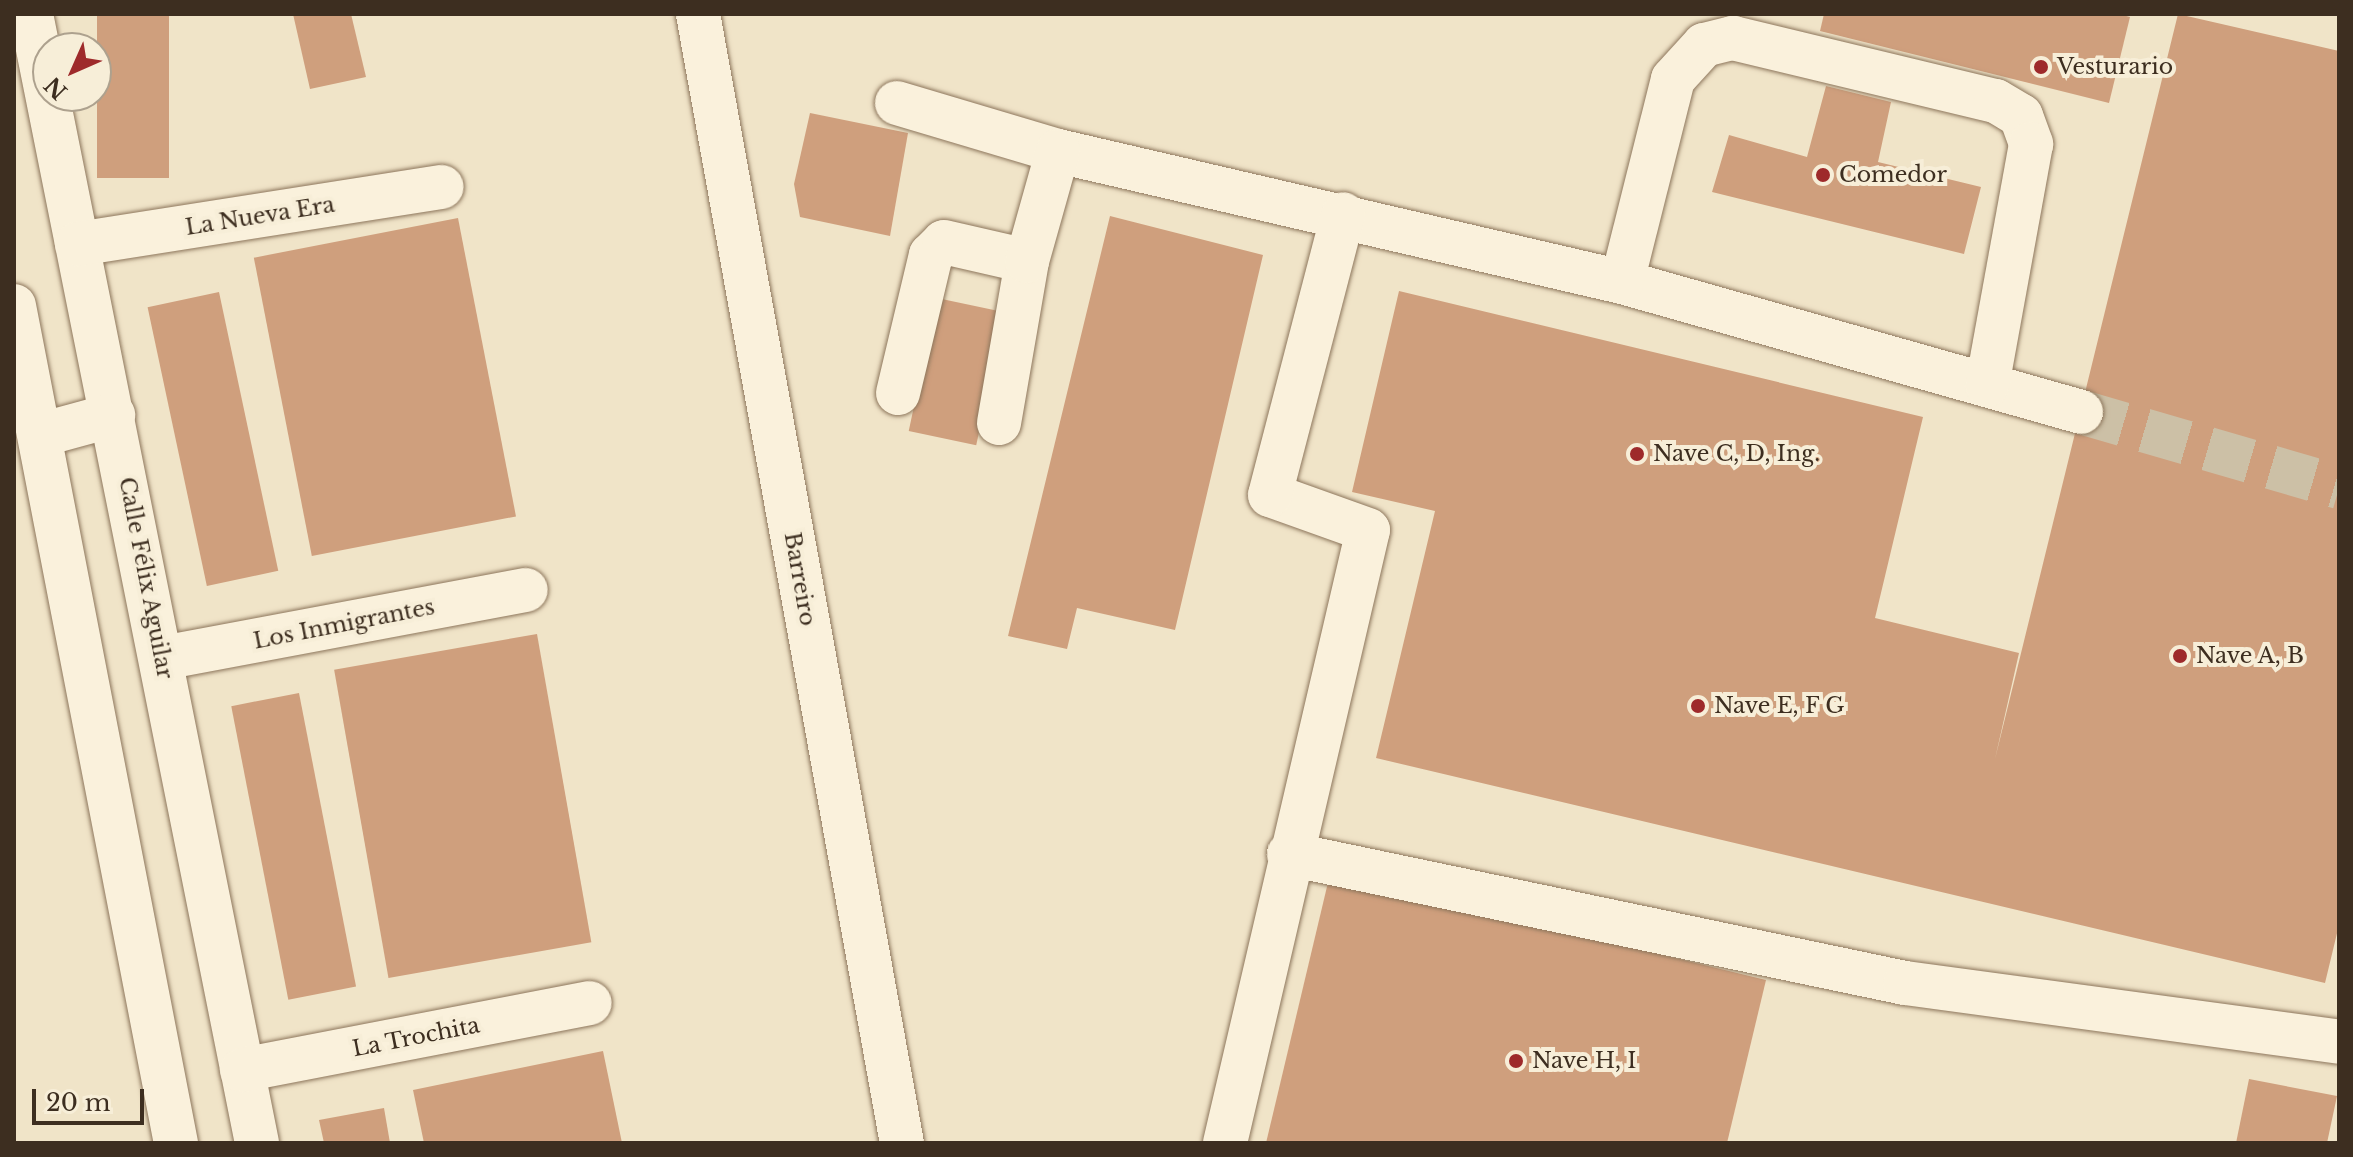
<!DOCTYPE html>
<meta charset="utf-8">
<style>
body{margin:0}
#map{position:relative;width:2353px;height:1157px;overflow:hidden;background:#f0e4c8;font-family:"Libre Baskerville",serif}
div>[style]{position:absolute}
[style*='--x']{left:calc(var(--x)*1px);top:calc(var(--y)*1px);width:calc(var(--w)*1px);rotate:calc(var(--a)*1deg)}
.building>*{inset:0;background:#cf9f7d;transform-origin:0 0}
.minor-tunnel>*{height:44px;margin-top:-22px;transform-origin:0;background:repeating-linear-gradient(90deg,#ccc0a6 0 44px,transparent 0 66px)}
.roads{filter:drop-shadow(0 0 2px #8d765c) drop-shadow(0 0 2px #8d765c)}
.minor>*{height:44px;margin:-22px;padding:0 22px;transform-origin:22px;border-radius:22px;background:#faf1dc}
.dots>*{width:22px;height:22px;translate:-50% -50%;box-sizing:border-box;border:4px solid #f7eed8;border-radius:50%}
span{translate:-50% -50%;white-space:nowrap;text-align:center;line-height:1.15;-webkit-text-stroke:8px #f7eed8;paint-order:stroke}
.poi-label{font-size:22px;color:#3d2e20}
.left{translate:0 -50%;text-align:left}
.street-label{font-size:22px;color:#3d2e20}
.frame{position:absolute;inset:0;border:16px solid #3d2e20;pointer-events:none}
.north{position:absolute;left:32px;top:32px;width:80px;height:80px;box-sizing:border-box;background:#f7eed8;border:2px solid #ada18e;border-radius:50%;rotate:225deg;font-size:22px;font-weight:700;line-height:32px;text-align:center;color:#3d2e20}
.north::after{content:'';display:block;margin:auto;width:28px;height:36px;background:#9e2a2b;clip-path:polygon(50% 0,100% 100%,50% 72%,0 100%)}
.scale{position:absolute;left:32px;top:1089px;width:112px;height:36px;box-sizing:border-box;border:4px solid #3d2e20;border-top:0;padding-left:10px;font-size:24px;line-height:28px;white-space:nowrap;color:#3d2e20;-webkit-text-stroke:6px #f7eed8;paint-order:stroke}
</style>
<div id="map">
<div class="building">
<div style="left:97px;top:14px;width:72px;height:164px"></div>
<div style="clip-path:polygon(293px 14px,351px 14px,366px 77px,310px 89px)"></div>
<div style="clip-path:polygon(1824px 14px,2119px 14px,2130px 17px,2109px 103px,1820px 31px)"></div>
<div style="clip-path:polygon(2178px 14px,2339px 51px,2339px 925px,2325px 983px,1376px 758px,1435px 511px,1352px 492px,1399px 291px,1923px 417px,1875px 618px,2019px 653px,1995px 759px)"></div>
<div style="clip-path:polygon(1826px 86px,1891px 102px,1878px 162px,1981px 187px,1964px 254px,1712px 192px,1729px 135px,1807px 157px)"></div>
<div style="clip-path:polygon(810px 113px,908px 133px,890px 236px,800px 217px,794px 184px)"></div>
<div style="clip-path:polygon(1110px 216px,1263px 255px,1175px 630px,1077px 608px,1067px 649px,1008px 636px)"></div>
<div style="left:458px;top:218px;width:304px;height:208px;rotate:79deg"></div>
<div style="left:219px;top:292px;width:285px;height:73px;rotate:78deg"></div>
<div style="left:937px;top:298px;width:69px;height:136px;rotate:12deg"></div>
<div style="left:537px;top:634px;width:313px;height:206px;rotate:80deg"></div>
<div style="left:299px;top:693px;width:299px;height:69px;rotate:79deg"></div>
<div style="clip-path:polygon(1330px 874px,1766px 980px,1727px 1143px,1266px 1143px)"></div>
<div style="clip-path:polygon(603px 1051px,622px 1143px,424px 1143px,413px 1090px)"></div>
<div style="clip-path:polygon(2249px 1079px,2337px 1096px,2327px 1143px,2236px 1143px)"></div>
<div style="clip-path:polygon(384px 1108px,390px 1143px,324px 1143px,319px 1120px)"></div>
</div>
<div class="minor-tunnel">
<div style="--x:2081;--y:412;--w:269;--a:16.2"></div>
</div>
<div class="roads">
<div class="minor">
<div style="--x:31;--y:14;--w:1151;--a:78.68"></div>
<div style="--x:698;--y:14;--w:1147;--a:79.76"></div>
<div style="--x:897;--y:103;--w:168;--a:16.6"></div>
<div style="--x:1058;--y:151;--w:579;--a:13.08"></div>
<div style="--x:1622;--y:282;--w:477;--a:15.8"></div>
<div style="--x:77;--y:244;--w:369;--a:-8.9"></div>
<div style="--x:1622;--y:282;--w:209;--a:-75.9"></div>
<div style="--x:1673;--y:79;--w:46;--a:-47.6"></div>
<div style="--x:1704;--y:45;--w:30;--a:-14"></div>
<div style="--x:1733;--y:38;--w:270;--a:13.5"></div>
<div style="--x:1996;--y:101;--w:29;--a:31"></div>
<div style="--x:2021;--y:116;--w:30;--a:70"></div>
<div style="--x:2031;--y:144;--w:245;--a:100.3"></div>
<div style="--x:14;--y:306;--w:853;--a:79.05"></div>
<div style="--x:898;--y:393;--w:142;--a:-76.6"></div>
<div style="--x:931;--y:255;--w:18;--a:-45"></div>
<div style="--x:944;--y:242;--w:85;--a:12.9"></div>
<div style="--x:999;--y:423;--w:164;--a:-80.2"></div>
<div style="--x:1027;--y:261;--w:114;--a:-74.3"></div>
<div style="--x:40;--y:435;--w:76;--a:-15.3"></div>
<div style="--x:162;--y:658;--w:370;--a:-10.6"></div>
<div style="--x:1289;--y:854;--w:629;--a:11.83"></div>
<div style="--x:1905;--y:983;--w:438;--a:7.7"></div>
<div style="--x:242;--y:1070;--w:354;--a:-10.9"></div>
<div style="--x:1225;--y:1143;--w:629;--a:-76.87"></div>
<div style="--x:1368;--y:530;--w:104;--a:-160.3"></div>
<div style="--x:1270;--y:495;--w:290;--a:-75.4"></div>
</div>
</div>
<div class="dots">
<div style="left:2041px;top:67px;background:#9e2a2b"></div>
<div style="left:1823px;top:175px;background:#9e2a2b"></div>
<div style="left:1637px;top:454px;background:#9e2a2b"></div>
<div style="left:2180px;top:656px;background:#9e2a2b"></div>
<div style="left:1698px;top:706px;background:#9e2a2b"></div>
<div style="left:1516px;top:1061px;background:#9e2a2b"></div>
</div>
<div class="poi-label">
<span class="left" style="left:2057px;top:67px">Vesturario</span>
<span class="left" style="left:1839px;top:175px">Comedor</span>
<span class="left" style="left:1653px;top:454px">Nave C, D, Ing.</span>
<span class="left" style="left:2196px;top:656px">Nave A, B</span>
<span class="left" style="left:1714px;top:706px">Nave E, F G</span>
<span class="left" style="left:1532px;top:1061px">Nave H, I</span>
</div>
<div class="street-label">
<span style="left:260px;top:216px;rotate:-9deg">La Nueva Era</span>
<span style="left:146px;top:578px;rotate:79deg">Calle Félix Aguilar</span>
<span style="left:800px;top:579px;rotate:80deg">Barreiro</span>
<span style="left:344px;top:624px;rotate:-11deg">Los Inmigrantes</span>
<span style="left:416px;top:1037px;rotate:-11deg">La Trochita</span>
</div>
<div class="frame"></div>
<div class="north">N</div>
<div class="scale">20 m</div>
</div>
